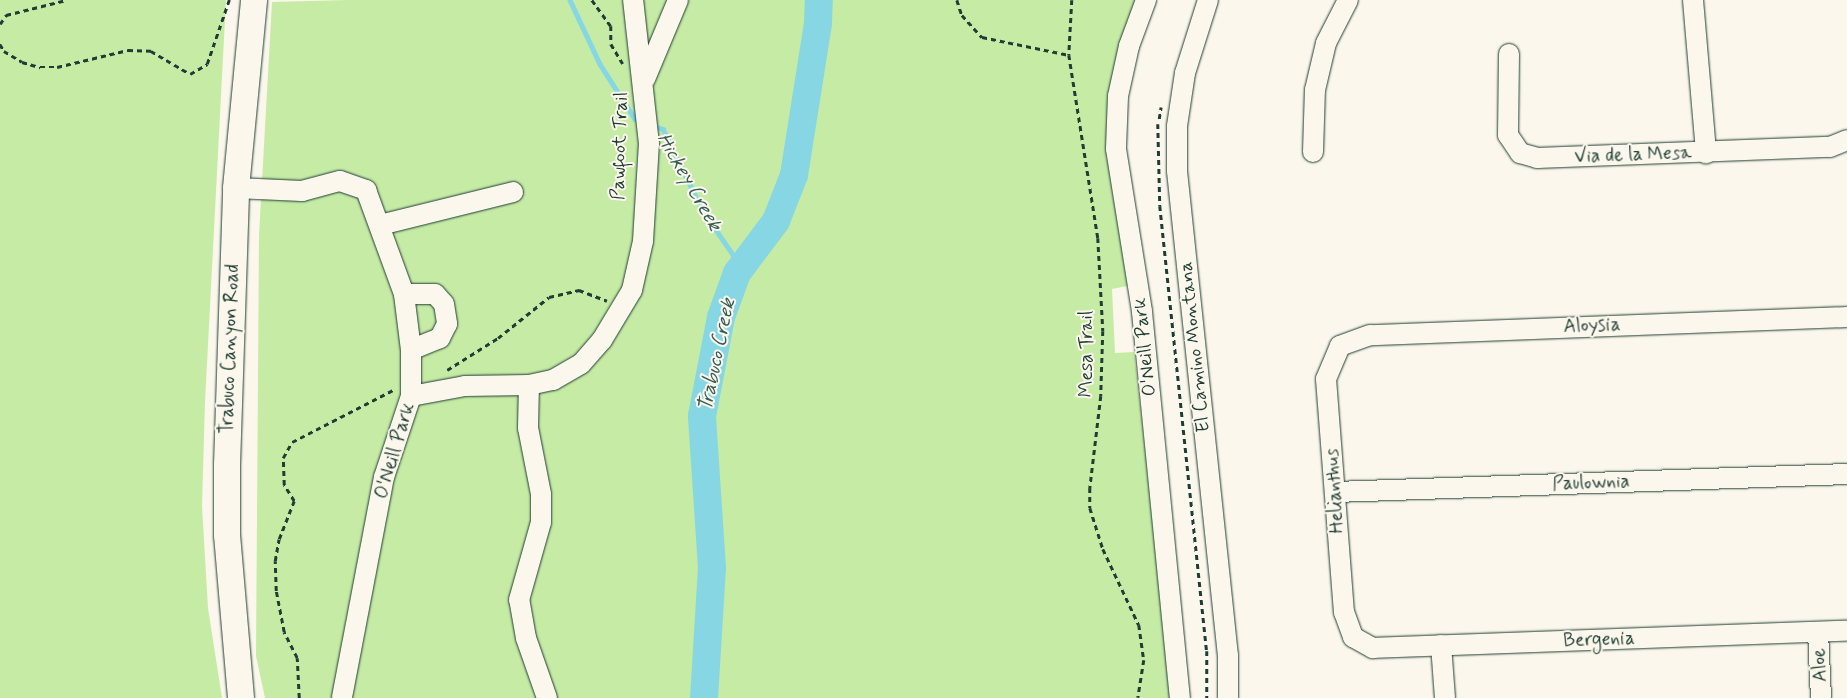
<!DOCTYPE html>
<style>
body{margin:0}
#map{position:relative;width:1847px;height:698px;overflow:hidden;background:#fbf7ec;font-family:Mynerve,sans-serif}
div>[style]{position:absolute}
[style*='--x']{left:calc(var(--x)*1px);top:calc(var(--y)*1px);width:calc(var(--w)*1px);rotate:calc(var(--a)*1deg)}
.green>*{inset:0;background:#c6eba5}
.stream>*{height:4.5px;margin:-2.25px;padding:0 2.25px;transform-origin:2.25px;border-radius:2.25px;background:#87d6e4}
.river>*{height:28px;margin:-14px;padding:0 14px;transform-origin:14px;border-radius:14px;background:#87d6e4}
.path>*{height:2.5px;margin-top:-1.25px;transform-origin:0;background:repeating-linear-gradient(90deg,#1f3d34 0 5px,transparent 0 9px)}
.roads{filter:drop-shadow(0 0 1px #1f3d34) drop-shadow(0 0 1px #1f3d34)}
.minor>*{height:20px;margin:-10px;padding:0 10px;transform-origin:10px;border-radius:10px;background:#fbf7ec}
.major>*{height:26px;margin:-13px;padding:0 13px;transform-origin:13px;border-radius:13px;background:#fbf7ec}
span{translate:-50% -50%;white-space:nowrap;text-align:center;line-height:1.15;-webkit-text-stroke:4px #fbf7ec;paint-order:stroke}
.street-label{font-size:19px;color:#1f3d34}
.water-label{font-size:20px;color:#345c57;font-style:italic}
</style>
<div id="map">
<div class="green">
<div style="clip-path:polygon(0 0,226px 0,205px 402px,202px 506px,208px 608px,222px 698px,0 698px)"></div>
<div style="clip-path:polygon(349px 0,1137px 0,1109px 108px,1112px 189px,1132px 285px,1112px 289px,1115px 353px,1134px 352px,1174px 698px,265px 698px,256px 656px,259px 235px,272px 2px)"></div>
</div>
<div class="stream">
<div style="--x:570;--y:0;--w:71;--a:64.9"></div>
<div style="--x:600;--y:64;--w:65;--a:57.5"></div>
<div style="--x:635;--y:119;--w:5;--a:22"></div>
<div style="--x:652;--y:125;--w:12;--a:20"></div>
<div style="--x:663;--y:129;--w:91;--a:64"></div>
<div style="--x:703;--y:211;--w:55;--a:55.4"></div>
<div style="--x:734;--y:256;--w:17;--a:80"></div>
</div>
<div class="river">
<div style="--x:704;--y:698;--w:130;--a:-86.5"></div>
<div style="--x:712;--y:568;--w:152;--a:-93.8"></div>
<div style="--x:702;--y:416;--w:101;--a:-79.1"></div>
<div style="--x:721;--y:317;--w:47;--a:-70"></div>
<div style="--x:737;--y:273;--w:65;--a:-53.1"></div>
<div style="--x:776;--y:221;--w:49;--a:-68.6"></div>
<div style="--x:794;--y:175;--w:154;--a:-81"></div>
<div style="--x:818;--y:23;--w:23;--a:-88"></div>
</div>
<div class="path">
<div style="--x:592;--y:0;--w:32;--a:54"></div>
<div style="--x:611;--y:26;--w:18;--a:90"></div>
<div style="--x:611;--y:44;--w:23;--a:59"></div>
<div style="--x:957;--y:0;--w:16;--a:72"></div>
<div style="--x:962;--y:15;--w:30;--a:48"></div>
<div style="--x:982;--y:37;--w:89;--a:11.7"></div>
<div style="--x:1072;--y:0;--w:55;--a:93.1"></div>
<div style="--x:1069;--y:55;--w:185;--a:81"></div>
<div style="--x:1098;--y:238;--w:93;--a:86.9"></div>
<div style="--x:1103;--y:331;--w:65;--a:91.8"></div>
<div style="--x:1101;--y:396;--w:93;--a:96.8"></div>
<div style="--x:1090;--y:488;--w:20;--a:90"></div>
<div style="--x:1090;--y:508;--w:43;--a:72.4"></div>
<div style="--x:1103;--y:549;--w:84;--a:64.7"></div>
<div style="--x:1139;--y:625;--w:35;--a:82"></div>
<div style="--x:1144;--y:660;--w:38;--a:99"></div>
<div style="--x:0;--y:24;--w:11;--a:-56"></div>
<div style="--x:6;--y:15;--w:62;--a:-14"></div>
<div style="--x:0;--y:44;--w:8;--a:60"></div>
<div style="--x:4;--y:51;--w:21;--a:31"></div>
<div style="--x:22;--y:62;--w:19;--a:16"></div>
<div style="--x:40;--y:67;--w:17;--a:0"></div>
<div style="--x:57;--y:67;--w:73;--a:-13.5"></div>
<div style="--x:128;--y:50;--w:23;--a:2"></div>
<div style="--x:151;--y:51;--w:45;--a:30.5"></div>
<div style="--x:190;--y:74;--w:20;--a:-30"></div>
<div style="--x:207;--y:64;--w:68;--a:-71"></div>
<div style="--x:1159;--y:119;--w:12;--a:-81"></div>
<div style="--x:1158;--y:124;--w:82;--a:88.6"></div>
<div style="--x:1160;--y:206;--w:447;--a:84"></div>
<div style="--x:1207;--y:651;--w:47;--a:90"></div>
<div style="--x:447;--y:370;--w:60;--a:-32.1"></div>
<div style="--x:498;--y:338;--w:65;--a:-38.8"></div>
<div style="--x:549;--y:297;--w:31;--a:-13"></div>
<div style="--x:579;--y:290;--w:30;--a:21"></div>
<div style="--x:299;--y:698;--w:40;--a:-92.9"></div>
<div style="--x:297;--y:658;--w:29;--a:-117"></div>
<div style="--x:284;--y:632;--w:42;--a:-101"></div>
<div style="--x:276;--y:591;--w:30;--a:-92"></div>
<div style="--x:275;--y:561;--w:22;--a:-80"></div>
<div style="--x:279;--y:539;--w:41;--a:-68.5"></div>
<div style="--x:294;--y:501;--w:19;--a:-122"></div>
<div style="--x:284;--y:485;--w:27;--a:-92"></div>
<div style="--x:283;--y:458;--w:18;--a:-61"></div>
<div style="--x:292;--y:442;--w:116;--a:-27.2"></div>
</div>
<div class="roads">
<div class="minor">
<div style="--x:1146;--y:0;--w:49;--a:110.3"></div>
<div style="--x:1129;--y:46;--w:51;--a:102.4"></div>
<div style="--x:1118;--y:96;--w:53;--a:92.2"></div>
<div style="--x:1116;--y:149;--w:165;--a:80.9"></div>
<div style="--x:1142;--y:312;--w:388;--a:84.4"></div>
<div style="--x:1208;--y:0;--w:77;--a:107.5"></div>
<div style="--x:1185;--y:73;--w:54;--a:98.6"></div>
<div style="--x:1177;--y:126;--w:45;--a:90"></div>
<div style="--x:1177;--y:171;--w:487;--a:84"></div>
<div style="--x:1228;--y:655;--w:43;--a:90"></div>
<div style="--x:1693;--y:0;--w:154;--a:85.1"></div>
<div style="--x:1509;--y:54;--w:81;--a:90.7"></div>
<div style="--x:1508;--y:135;--w:22;--a:56"></div>
<div style="--x:1520;--y:153;--w:18;--a:16"></div>
<div style="--x:1537;--y:158;--w:293;--a:-2.2"></div>
<div style="--x:1830;--y:147;--w:18;--a:-22"></div>
<div style="--x:645;--y:79;--w:86;--a:-67.3"></div>
<div style="--x:1313;--y:152;--w:62;--a:-88.2"></div>
<div style="--x:1315;--y:90;--w:48;--a:-76.8"></div>
<div style="--x:1326;--y:43;--w:48;--a:-62.9"></div>
<div style="--x:236;--y:188;--w:66;--a:2.6"></div>
<div style="--x:302;--y:191;--w:39;--a:-15"></div>
<div style="--x:340;--y:181;--w:28;--a:19"></div>
<div style="--x:366;--y:190;--w:111;--a:69.9"></div>
<div style="--x:404;--y:294;--w:56;--a:82.9"></div>
<div style="--x:411;--y:350;--w:46;--a:90"></div>
<div style="--x:411;--y:396;--w:85;--a:108.4"></div>
<div style="--x:384;--y:477;--w:225;--a:100.8"></div>
<div style="--x:380;--y:225;--w:137;--a:-13.9"></div>
<div style="--x:404;--y:294;--w:31;--a:0"></div>
<div style="--x:435;--y:294;--w:13;--a:48"></div>
<div style="--x:444;--y:304;--w:20;--a:81"></div>
<div style="--x:447;--y:324;--w:16;--a:117"></div>
<div style="--x:440;--y:338;--w:31;--a:158"></div>
<div style="--x:1847;--y:317;--w:477;--a:177.8"></div>
<div style="--x:1370;--y:335;--w:32;--a:160"></div>
<div style="--x:1340;--y:346;--w:36;--a:113"></div>
<div style="--x:1326;--y:379;--w:234;--a:85.6"></div>
<div style="--x:1344;--y:612;--w:27;--a:70"></div>
<div style="--x:1353;--y:637;--w:23;--a:29"></div>
<div style="--x:1373;--y:648;--w:474;--a:-2.1"></div>
<div style="--x:411;--y:396;--w:55;--a:-10.5"></div>
<div style="--x:465;--y:386;--w:64;--a:-0.9"></div>
<div style="--x:1335;--y:492;--w:512;--a:-2.01"></div>
<div style="--x:1818;--y:632;--w:66;--a:87.4"></div>
<div style="--x:1441;--y:645;--w:53;--a:85.7"></div>
<div style="--x:547;--y:698;--w:64;--a:-109.3"></div>
<div style="--x:526;--y:638;--w:39;--a:-100"></div>
<div style="--x:519;--y:600;--w:81;--a:-74.2"></div>
<div style="--x:541;--y:522;--w:28;--a:-90"></div>
<div style="--x:541;--y:494;--w:67;--a:-101.1"></div>
<div style="--x:528;--y:428;--w:43;--a:-88.7"></div>
<div style="--x:529;--y:385;--w:25;--a:-12"></div>
<div style="--x:553;--y:380;--w:32;--a:-30"></div>
<div style="--x:581;--y:364;--w:32;--a:-49"></div>
<div style="--x:602;--y:340;--w:58;--a:-59"></div>
<div style="--x:632;--y:290;--w:50;--a:-77.3"></div>
<div style="--x:643;--y:241;--w:97;--a:-86.5"></div>
<div style="--x:649;--y:144;--w:145;--a:-96.3"></div>
</div>
<div class="major">
<div style="--x:241;--y:698;--w:164;--a:-94.9"></div>
<div style="--x:227;--y:535;--w:70;--a:-90"></div>
<div style="--x:227;--y:465;--w:277;--a:-88.1"></div>
<div style="--x:236;--y:188;--w:189;--a:-84.5"></div>
</div>
</div>
<div class="street-label">
<span style="left:620px;top:146px;rotate:-88deg">Pawfoot Trail</span>
<span style="left:1633px;top:155px;rotate:-2deg">Via de la Mesa</span>
<span style="left:1592px;top:326px;rotate:-2deg">Aloysia</span>
<span style="left:1145px;top:347px;rotate:-96deg">O'Neill Park</span>
<span style="left:1195px;top:347px;rotate:-96deg">El Camino Montana</span>
<span style="left:230px;top:349px;rotate:-88deg">Trabuco Canyon Road</span>
<span style="left:1087px;top:354px;rotate:-90deg">Mesa Trail</span>
<span style="left:395px;top:451px;rotate:-74deg">O'Neill Park</span>
<span style="left:1591px;top:483px;rotate:-2deg">Paulownia</span>
<span style="left:1335px;top:491px;rotate:-94deg">Helianthus</span>
<span style="left:1599px;top:640px;rotate:-2deg">Bergenia</span>
<span style="left:1820px;top:665px;rotate:-93deg">Aloe</span>
</div>
<div class="water-label">
<span style="left:689px;top:182px;rotate:60deg">Hickey Creek</span>
<span style="left:717px;top:355px;rotate:-78deg">Trabuco Creek</span>
</div>
</div>
